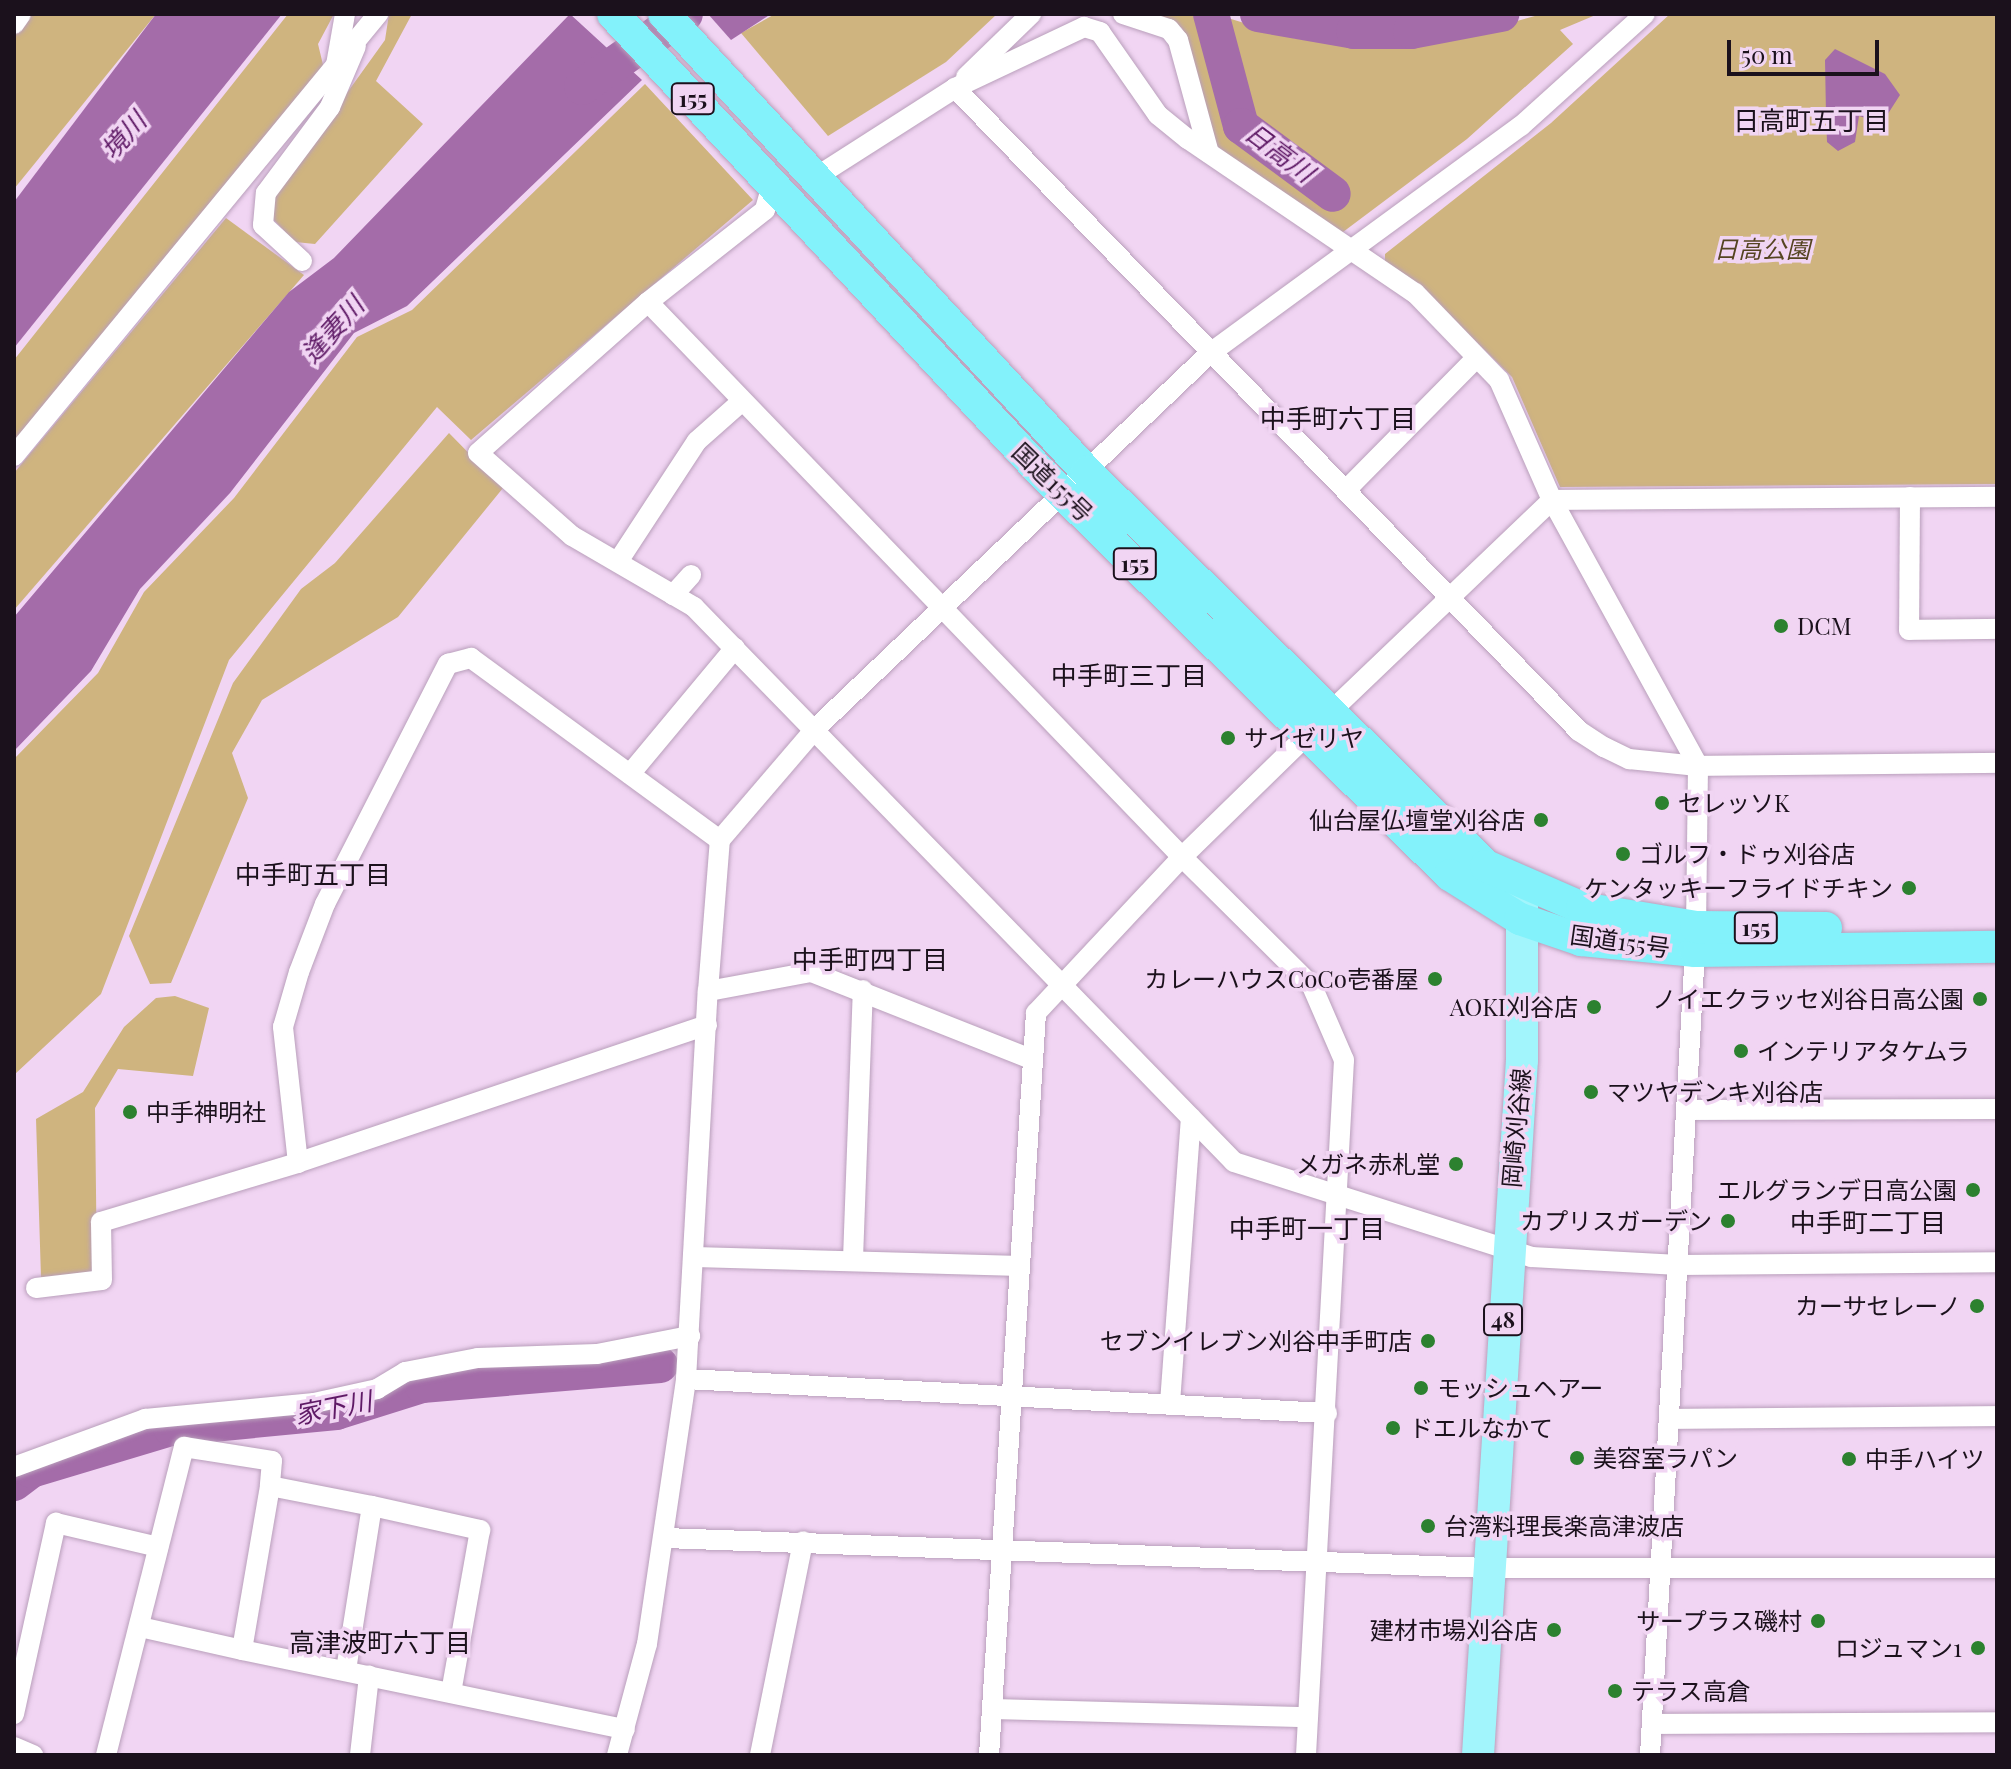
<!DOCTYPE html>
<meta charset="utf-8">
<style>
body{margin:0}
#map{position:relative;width:2011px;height:1769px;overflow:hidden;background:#f1d5f3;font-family:"Playfair Display","Noto Sans JP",serif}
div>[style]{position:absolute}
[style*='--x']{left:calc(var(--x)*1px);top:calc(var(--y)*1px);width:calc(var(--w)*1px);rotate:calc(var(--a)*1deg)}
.green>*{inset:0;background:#cfb47f}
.water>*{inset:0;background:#a46ca9}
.river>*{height:36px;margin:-18px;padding:0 18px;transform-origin:18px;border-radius:18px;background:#a46ca9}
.roads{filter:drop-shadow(0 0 2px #b99fbb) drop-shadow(0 0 2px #b99fbb)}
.minor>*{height:20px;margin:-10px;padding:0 10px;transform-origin:10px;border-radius:10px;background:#fff}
.primary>*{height:32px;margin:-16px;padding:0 16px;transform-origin:16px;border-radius:16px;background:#a2f5fc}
.trunk>*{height:32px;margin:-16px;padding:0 16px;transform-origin:16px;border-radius:16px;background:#83f2fb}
.dots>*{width:22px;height:22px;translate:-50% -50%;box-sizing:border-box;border:4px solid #f1d5f3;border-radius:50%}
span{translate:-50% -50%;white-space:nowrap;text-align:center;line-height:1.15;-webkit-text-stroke:7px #f1d5f3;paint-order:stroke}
.shield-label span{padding:2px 6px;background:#f1d5f3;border:2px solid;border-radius:6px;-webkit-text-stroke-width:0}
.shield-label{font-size:22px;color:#1b111c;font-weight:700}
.park-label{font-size:24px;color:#554421;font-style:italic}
.street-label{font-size:24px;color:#1b111c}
.poi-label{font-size:24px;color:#1b111c}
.left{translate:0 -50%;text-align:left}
.right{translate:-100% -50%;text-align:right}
.neighbourhood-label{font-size:26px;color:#1b111c}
.water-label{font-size:26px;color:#5f1a66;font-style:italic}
.frame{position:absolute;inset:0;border:16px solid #1b111c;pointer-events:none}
.scale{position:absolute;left:1727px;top:40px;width:152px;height:36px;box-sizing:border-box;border:4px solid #1b111c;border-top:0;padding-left:10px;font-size:24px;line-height:28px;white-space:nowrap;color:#1b111c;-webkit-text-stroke:6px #f1d5f3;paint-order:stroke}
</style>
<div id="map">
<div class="green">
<div style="clip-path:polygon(29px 14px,156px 14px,14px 189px,14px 36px)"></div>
<div style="clip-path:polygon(288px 14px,334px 14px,318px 44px,325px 73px,14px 443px,14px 360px)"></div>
<div style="clip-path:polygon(389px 14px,412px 14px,376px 81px,423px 124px,315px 244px,295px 242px,272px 218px,275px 193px,385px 40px)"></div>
<div style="clip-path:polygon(775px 14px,997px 14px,946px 62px,828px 136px,741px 33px)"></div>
<div style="clip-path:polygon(1148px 14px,1193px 14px,1230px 129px,1335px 210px,1345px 194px,1252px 125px,1233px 93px,1218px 15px,1293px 38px,1359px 46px,1431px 45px,1542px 14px,1598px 14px,1560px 30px,1573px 44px,1467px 139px,1339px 235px,1222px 155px,1204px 129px,1182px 28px)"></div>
<div style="clip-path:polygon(1670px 14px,1997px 14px,1997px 484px,1560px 487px,1512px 377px,1419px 285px,1385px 269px,1385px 254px,1551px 123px)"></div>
<div style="clip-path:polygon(645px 84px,753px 200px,471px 440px,437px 407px,229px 660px,101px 994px,14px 1075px,14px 759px,98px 673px,144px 592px,234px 498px,357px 337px,412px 310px)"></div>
<div style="clip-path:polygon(226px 218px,304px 275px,14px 610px,14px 473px)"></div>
<div style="clip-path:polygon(449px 433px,503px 488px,398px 617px,262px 700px,232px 753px,248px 798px,171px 983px,150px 984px,129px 936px,233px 683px,301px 589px,335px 563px)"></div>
<div style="clip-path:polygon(175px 996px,209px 1008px,193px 1076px,118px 1069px,95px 1108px,97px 1274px,56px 1283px,41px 1277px,36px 1119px,83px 1092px,124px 1027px,156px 998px)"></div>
</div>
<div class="water">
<div style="clip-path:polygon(156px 14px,282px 14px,14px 348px,14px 202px)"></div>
<div style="clip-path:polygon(570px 14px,642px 80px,407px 306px,354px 333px,230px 493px,140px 589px,91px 671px,14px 751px,14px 617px,289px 292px,334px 258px)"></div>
<div style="clip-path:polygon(708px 14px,771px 14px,731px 40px)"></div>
<div style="clip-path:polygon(1835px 49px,1885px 74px,1900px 95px,1882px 123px,1859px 116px,1855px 142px,1838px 151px,1827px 142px,1826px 115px,1825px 60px)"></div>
</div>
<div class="river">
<div style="--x:1211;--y:14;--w:116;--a:75"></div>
<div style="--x:1241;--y:126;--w:114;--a:36.5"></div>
<div style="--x:1258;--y:14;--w:97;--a:10"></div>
<div style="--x:1354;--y:31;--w:57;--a:0"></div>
<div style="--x:1411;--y:31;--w:92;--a:-10.7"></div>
<div style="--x:582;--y:87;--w:126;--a:-35.3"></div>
<div style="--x:14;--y:1483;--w:21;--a:-37"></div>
<div style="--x:31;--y:1470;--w:146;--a:-16.7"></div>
<div style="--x:171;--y:1428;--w:166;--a:-5.5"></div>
<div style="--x:336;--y:1412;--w:90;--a:-17.4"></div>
<div style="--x:422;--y:1385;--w:239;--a:-4.8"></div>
</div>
<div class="roads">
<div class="minor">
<div style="--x:1123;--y:14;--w:48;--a:18.1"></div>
<div style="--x:1169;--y:29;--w:14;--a:51"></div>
<div style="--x:1178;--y:40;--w:117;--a:74.7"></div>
<div style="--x:14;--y:24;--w:12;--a:-55"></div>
<div style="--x:336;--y:65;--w:52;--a:-80"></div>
<div style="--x:966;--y:77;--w:91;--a:-44.1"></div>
<div style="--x:955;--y:88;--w:896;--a:45.86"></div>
<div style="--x:1579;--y:731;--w:30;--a:33"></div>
<div style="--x:1604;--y:747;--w:28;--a:26"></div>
<div style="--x:1629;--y:759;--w:69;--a:5.8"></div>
<div style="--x:1698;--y:766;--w:299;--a:-0.6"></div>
<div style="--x:816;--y:177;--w:165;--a:-32.6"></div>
<div style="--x:955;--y:88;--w:143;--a:-25.3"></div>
<div style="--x:1084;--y:27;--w:17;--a:17"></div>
<div style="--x:1100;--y:32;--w:101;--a:55.1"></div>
<div style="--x:1158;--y:115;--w:38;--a:39"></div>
<div style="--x:1188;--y:139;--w:274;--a:34.2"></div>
<div style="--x:1415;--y:293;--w:121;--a:46"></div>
<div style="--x:1499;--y:380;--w:131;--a:66.2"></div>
<div style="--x:1552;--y:500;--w:303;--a:61.2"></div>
<div style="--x:1698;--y:766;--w:161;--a:90.7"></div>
<div style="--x:772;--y:185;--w:26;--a:106"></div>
<div style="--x:765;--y:210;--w:149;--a:141.8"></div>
<div style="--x:648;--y:302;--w:227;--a:138.4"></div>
<div style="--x:478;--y:453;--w:125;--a:41.4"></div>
<div style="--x:572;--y:536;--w:141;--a:30.2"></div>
<div style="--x:694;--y:607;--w:774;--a:45.78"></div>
<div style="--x:1234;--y:1162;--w:312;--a:17.7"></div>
<div style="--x:1531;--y:1257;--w:148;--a:3.1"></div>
<div style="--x:1679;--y:1265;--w:318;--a:-0.5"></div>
<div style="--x:302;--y:261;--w:53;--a:-137.3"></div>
<div style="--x:263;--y:225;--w:32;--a:-85"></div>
<div style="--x:266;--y:193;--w:107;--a:-53.3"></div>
<div style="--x:330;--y:107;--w:66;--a:-66.9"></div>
<div style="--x:648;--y:302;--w:770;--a:46.1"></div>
<div style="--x:1182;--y:857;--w:214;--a:133.1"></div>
<div style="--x:1036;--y:1013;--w:743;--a:93.62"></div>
<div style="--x:14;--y:456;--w:573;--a:-50.53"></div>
<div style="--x:1347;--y:489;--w:182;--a:-45.4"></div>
<div style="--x:1910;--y:497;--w:133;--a:90.4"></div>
<div style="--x:1909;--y:630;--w:88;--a:-0.7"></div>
<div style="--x:619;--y:560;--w:142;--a:-56.8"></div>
<div style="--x:697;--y:441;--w:60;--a:-41.6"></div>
<div style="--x:673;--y:595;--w:27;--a:-48"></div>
<div style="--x:1327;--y:715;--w:311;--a:-43.7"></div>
<div style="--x:1552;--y:500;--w:445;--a:-0.4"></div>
<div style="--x:630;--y:774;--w:164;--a:-50.2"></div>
<div style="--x:707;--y:1025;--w:432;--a:161.4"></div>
<div style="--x:298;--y:1163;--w:137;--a:-96.3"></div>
<div style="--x:283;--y:1027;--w:57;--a:-73.8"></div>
<div style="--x:299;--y:972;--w:73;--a:-69.1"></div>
<div style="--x:325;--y:904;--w:270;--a:-62.9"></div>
<div style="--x:448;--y:664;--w:24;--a:-15"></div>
<div style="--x:471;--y:658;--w:308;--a:36.2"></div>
<div style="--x:1031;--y:1059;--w:237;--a:-158.4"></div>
<div style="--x:811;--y:972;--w:105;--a:169.5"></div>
<div style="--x:708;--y:991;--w:151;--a:-85.5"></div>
<div style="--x:720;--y:840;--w:146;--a:-49.4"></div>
<div style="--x:815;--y:729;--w:544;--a:-43.58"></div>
<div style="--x:1209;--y:354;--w:386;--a:-36.2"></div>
<div style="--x:1521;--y:126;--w:167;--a:-42.1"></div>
<div style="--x:1688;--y:1110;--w:309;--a:-0.2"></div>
<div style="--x:695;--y:1257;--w:325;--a:1.6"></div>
<div style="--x:853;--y:1259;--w:269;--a:-87.9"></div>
<div style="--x:36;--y:1288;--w:66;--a:-6.9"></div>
<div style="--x:102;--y:1280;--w:58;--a:-91"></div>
<div style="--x:101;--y:1222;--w:206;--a:-16.7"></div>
<div style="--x:686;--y:1379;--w:642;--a:3.04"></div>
<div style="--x:1170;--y:1403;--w:286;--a:-85.8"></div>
<div style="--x:1671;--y:1419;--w:326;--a:-0.5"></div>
<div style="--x:14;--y:1467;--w:140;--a:-20.1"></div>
<div style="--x:145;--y:1419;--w:170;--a:-5.4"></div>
<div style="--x:314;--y:1403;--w:65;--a:-12.5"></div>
<div style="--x:377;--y:1389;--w:33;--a:-31"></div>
<div style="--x:405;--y:1372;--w:74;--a:-10.9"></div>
<div style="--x:478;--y:1358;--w:119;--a:-1.9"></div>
<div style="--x:597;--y:1354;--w:95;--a:-11"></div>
<div style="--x:270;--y:1486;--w:166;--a:99.7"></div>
<div style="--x:242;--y:1650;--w:391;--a:11.7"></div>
<div style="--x:665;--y:1538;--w:825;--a:2.09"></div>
<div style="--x:1489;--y:1568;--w:508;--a:0"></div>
<div style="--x:140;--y:1627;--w:105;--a:12.7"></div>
<div style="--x:346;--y:1670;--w:166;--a:-81"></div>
<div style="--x:372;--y:1506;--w:111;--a:12.5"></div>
<div style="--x:480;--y:1530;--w:165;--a:100.1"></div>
<div style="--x:993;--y:1709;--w:315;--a:1.5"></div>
<div style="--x:14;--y:1714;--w:196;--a:-77.6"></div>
<div style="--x:56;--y:1523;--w:105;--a:13.2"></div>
<div style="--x:1652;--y:1724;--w:345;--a:-0.3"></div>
<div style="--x:14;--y:1747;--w:21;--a:23"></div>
<div style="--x:106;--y:1755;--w:318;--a:-75.8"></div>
<div style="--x:184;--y:1447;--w:89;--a:9"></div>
<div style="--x:272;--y:1461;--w:25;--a:95"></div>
<div style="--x:270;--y:1486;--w:104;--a:11.1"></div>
<div style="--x:360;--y:1755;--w:80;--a:-83.5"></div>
<div style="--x:617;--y:1755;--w:115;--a:-74.9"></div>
<div style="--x:647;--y:1644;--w:268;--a:-81.6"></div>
<div style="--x:686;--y:1379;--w:389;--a:-86.8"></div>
<div style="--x:760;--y:1755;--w:218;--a:-78.6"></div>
<div style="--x:1306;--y:1755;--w:696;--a:-86.87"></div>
<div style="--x:1344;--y:1060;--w:81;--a:-113.4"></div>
<div style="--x:1312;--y:986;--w:183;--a:-135.2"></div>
<div style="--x:1182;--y:857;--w:175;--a:-44.3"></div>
<div style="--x:1650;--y:1755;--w:805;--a:-86.8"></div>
</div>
<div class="primary">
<div style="--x:1478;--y:1755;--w:696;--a:-86.38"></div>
<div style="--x:1522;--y:1060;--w:175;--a:-90"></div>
</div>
<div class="trunk">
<div style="--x:613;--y:14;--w:624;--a:46.95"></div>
<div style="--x:1039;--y:470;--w:577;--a:44.58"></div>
<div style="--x:1450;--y:875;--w:83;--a:32.2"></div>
<div style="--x:1520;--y:919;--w:65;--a:19"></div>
<div style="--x:1581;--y:940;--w:115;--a:5.5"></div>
<div style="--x:1695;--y:951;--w:302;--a:-0.8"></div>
<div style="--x:664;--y:14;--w:623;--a:47.28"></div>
<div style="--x:1087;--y:472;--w:561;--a:44.64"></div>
<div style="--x:1486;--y:866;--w:105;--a:23.6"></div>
<div style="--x:1582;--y:908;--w:116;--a:9.5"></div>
<div style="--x:1696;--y:927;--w:130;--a:0.4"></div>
</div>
</div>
<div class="dots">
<div style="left:1781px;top:626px;background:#2c812f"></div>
<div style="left:1228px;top:738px;background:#2c812f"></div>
<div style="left:1662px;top:803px;background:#2c812f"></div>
<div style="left:1541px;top:820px;background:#2c812f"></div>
<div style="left:1623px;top:854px;background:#2c812f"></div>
<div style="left:1909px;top:888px;background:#2c812f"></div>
<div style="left:1435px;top:979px;background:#2c812f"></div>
<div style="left:1980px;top:999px;background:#2c812f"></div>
<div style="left:1594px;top:1007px;background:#2c812f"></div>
<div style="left:1741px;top:1051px;background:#2c812f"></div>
<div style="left:1591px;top:1092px;background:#2c812f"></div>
<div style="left:130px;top:1112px;background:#2c812f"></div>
<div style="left:1456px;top:1164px;background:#2c812f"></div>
<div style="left:1973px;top:1190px;background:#2c812f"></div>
<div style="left:1728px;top:1221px;background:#2c812f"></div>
<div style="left:1977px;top:1306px;background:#2c812f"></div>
<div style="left:1428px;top:1341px;background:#2c812f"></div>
<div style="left:1421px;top:1388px;background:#2c812f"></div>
<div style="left:1393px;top:1428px;background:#2c812f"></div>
<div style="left:1577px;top:1458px;background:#2c812f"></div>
<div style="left:1849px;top:1459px;background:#2c812f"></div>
<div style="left:1428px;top:1526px;background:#2c812f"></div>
<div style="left:1818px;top:1621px;background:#2c812f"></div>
<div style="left:1554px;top:1630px;background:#2c812f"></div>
<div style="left:1978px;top:1648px;background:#2c812f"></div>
<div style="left:1615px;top:1691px;background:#2c812f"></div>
</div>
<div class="shield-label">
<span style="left:693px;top:99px">155</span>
<span style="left:1135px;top:564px">155</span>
<span style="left:1756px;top:928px">155</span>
<span style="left:1503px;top:1320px">48</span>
</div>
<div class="park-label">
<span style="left:1762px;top:249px">日高公園</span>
</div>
<div class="street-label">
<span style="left:1053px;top:482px;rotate:44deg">国道155号</span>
<span style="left:1620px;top:941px;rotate:8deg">国道155号</span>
<span style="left:1516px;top:1128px;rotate:-85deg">岡崎刈谷線</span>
</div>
<div class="poi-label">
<span class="left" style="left:1797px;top:626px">DCM</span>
<span class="left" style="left:1244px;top:738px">サイゼリヤ</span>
<span class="left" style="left:1678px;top:803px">セレッソK</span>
<span class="right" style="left:1525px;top:820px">仙台屋仏壇堂刈谷店</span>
<span class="left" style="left:1639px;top:854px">ゴルフ・ドゥ刈谷店</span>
<span class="right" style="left:1893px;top:888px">ケンタッキーフライドチキン</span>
<span class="right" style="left:1419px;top:979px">カレーハウスCoCo壱番屋</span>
<span class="right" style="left:1964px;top:999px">ノイエクラッセ刈谷日高公園</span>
<span class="right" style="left:1578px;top:1007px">AOKI刈谷店</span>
<span class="left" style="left:1757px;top:1051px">インテリアタケムラ</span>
<span class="left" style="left:1607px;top:1092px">マツヤデンキ刈谷店</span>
<span class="left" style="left:146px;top:1112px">中手神明社</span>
<span class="right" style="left:1440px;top:1164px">メガネ赤札堂</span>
<span class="right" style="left:1957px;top:1190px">エルグランデ日高公園</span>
<span class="right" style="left:1712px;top:1221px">カプリスガーデン</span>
<span class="right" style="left:1961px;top:1306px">カーサセレーノ</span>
<span class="right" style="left:1412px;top:1341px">セブンイレブン刈谷中手町店</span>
<span class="left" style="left:1437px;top:1388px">モッシュヘアー</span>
<span class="left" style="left:1409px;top:1428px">ドエルなかて</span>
<span class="left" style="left:1593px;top:1458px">美容室ラパン</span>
<span class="left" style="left:1865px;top:1459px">中手ハイツ</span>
<span class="left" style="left:1444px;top:1526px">台湾料理長楽高津波店</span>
<span class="right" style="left:1802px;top:1621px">サープラス磯村</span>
<span class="right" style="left:1538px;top:1630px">建材市場刈谷店</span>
<span class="right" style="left:1962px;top:1648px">ロジュマン1</span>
<span class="left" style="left:1631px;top:1691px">テラス高倉</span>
</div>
<div class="neighbourhood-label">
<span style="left:1811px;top:120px">日高町五丁目</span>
<span style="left:1338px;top:418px">中手町六丁目</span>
<span style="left:1129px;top:675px">中手町三丁目</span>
<span style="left:313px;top:874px">中手町五丁目</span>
<span style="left:870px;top:959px">中手町四丁目</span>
<span style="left:1868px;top:1222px">中手町二丁目</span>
<span style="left:1307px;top:1228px">中手町一丁目</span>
<span style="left:380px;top:1642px">高津波町六丁目</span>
</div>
<div class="water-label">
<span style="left:123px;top:135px;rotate:-48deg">境川</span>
<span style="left:1280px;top:152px;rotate:37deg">日高川</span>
<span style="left:332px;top:329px;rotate:-48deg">逢妻川</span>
<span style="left:333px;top:1407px;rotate:-11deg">家下川</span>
</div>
<div class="frame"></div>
<div class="scale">50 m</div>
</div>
